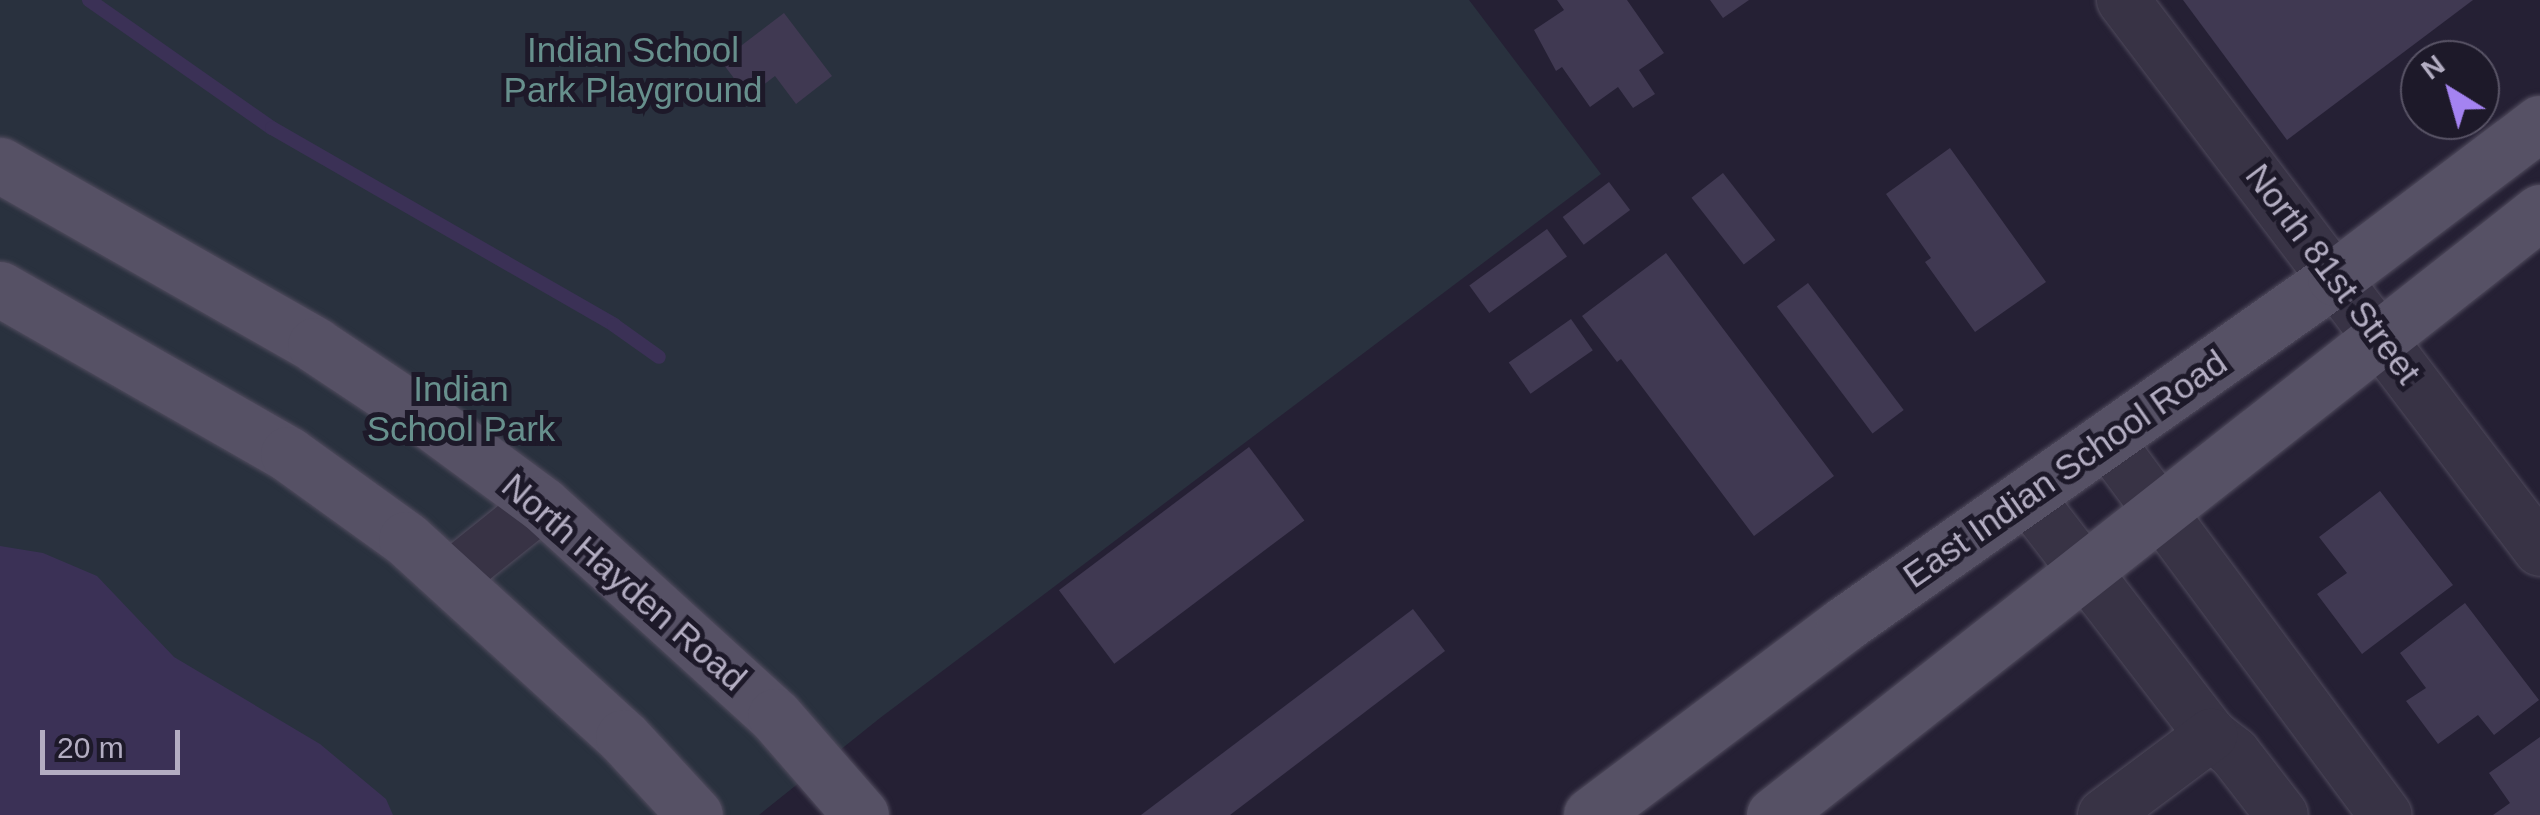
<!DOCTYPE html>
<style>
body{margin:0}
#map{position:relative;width:2540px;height:815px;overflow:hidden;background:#252034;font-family:Arial,sans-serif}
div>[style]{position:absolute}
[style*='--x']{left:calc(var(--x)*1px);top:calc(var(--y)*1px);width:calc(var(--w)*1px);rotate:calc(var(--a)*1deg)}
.green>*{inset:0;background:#29313e}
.water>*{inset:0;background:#3b3156}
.stream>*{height:14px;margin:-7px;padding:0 7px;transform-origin:7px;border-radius:7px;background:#3b3156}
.building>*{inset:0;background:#403952;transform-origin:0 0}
.roads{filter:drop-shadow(0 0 2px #504b5d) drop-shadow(0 0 2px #504b5d)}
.minor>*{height:52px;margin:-26px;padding:0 26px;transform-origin:26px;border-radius:26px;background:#383345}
.major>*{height:55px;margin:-27.5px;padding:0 27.5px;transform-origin:27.5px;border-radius:27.5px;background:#565165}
span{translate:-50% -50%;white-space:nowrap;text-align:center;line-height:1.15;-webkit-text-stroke:10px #1d1929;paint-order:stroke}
.park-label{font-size:35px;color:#67908d}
.street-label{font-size:35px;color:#b3adc2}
.north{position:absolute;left:2400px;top:40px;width:100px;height:100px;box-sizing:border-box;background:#1d1929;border:2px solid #595466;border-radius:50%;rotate:323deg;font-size:28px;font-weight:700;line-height:40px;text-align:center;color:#b3adc2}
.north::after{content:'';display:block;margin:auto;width:35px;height:45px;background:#a483f1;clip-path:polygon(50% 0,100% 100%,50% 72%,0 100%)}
.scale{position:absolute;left:40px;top:730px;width:140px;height:45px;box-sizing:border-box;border:5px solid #b3adc2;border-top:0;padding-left:12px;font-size:30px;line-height:35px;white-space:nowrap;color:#b3adc2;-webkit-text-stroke:8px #1d1929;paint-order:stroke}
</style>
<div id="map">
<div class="green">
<div style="clip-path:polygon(0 0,1469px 0,1601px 174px,880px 718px,759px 815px,0 815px)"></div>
</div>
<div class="water">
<div style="clip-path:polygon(0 546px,43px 553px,97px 576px,174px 657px,320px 744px,386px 799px,393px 815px,0 815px)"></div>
</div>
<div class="stream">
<div style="--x:89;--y:0;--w:223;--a:35"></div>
<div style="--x:272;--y:128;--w:395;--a:29.9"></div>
<div style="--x:614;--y:325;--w:55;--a:35.4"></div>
</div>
<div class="building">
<div style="clip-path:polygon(1557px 0,1627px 0,1664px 53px,1639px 70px,1655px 94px,1633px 108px,1618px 87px,1590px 107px,1562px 67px,1556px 71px,1534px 30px,1564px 10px)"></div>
<div style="clip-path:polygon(1710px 0,1749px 0,1723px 18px)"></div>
<div style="clip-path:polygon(2183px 0,2473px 0,2287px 140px)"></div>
<div style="clip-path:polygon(784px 13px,832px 76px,796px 104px,775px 76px,748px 97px,721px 61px)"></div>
<div style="clip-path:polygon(1950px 148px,2046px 282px,1975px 332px,1925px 262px,1931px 258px,1886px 194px)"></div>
<div style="left:1723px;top:173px;width:85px;height:40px;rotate:52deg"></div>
<div style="left:1609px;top:182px;width:35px;height:58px;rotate:53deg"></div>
<div style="left:1547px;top:229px;width:34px;height:96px;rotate:54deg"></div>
<div style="clip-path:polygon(1666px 253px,1834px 476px,1754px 536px,1621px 359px,1617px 362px,1582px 316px)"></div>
<div style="left:1808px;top:283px;width:159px;height:39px;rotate:53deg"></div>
<div style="left:1571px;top:319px;width:38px;height:76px;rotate:55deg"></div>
<div style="left:1249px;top:447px;width:92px;height:238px;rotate:53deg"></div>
<div style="clip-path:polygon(2380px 491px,2453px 585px,2362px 654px,2317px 594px,2347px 573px,2319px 537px)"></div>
<div style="clip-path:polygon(2465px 603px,2539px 700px,2494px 735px,2478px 715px,2438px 744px,2406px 701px,2426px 688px,2400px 653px)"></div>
<div style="clip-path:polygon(1413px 609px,1445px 651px,1230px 815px,1141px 815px)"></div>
<div style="clip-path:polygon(2540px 737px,2540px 815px,2493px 815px,2510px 803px,2489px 773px)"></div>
</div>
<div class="roads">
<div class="minor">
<div style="--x:2123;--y:0;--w:690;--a:52.83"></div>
<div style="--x:2107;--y:440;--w:467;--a:53.4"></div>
<div style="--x:2027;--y:496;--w:302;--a:52.4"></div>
<div style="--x:2211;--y:735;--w:29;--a:38"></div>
<div style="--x:2234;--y:753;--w:78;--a:52.3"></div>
<div style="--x:451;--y:577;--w:117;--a:-38.7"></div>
<div style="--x:2104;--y:815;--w:134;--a:-36.8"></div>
</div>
<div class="major">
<div style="--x:0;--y:165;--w:363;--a:29.7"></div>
<div style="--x:315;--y:345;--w:141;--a:33.7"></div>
<div style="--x:432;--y:423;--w:137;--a:36.4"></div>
<div style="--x:542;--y:504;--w:315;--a:42.3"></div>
<div style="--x:775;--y:716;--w:131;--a:49"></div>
<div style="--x:0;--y:289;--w:332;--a:29.8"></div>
<div style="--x:288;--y:454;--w:145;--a:35.8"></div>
<div style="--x:406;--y:539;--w:294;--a:42.4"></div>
<div style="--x:623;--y:737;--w:106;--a:47.3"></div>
<div style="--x:1591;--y:815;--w:316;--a:-37"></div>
<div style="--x:1843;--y:625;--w:602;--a:-35.19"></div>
<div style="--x:2335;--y:278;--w:257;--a:-37.1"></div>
<div style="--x:1774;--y:815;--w:975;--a:-38.21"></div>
</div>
</div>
<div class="park-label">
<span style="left:633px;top:70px">Indian School<br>Park Playground</span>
<span style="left:461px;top:409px">Indian<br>School Park</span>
</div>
<div class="street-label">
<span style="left:2333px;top:274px;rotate:53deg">North 81st Street</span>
<span style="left:2065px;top:469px;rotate:-35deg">East Indian School Road</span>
<span style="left:624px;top:582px;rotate:41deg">North Hayden Road</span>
</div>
<div class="north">N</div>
<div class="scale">20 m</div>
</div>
